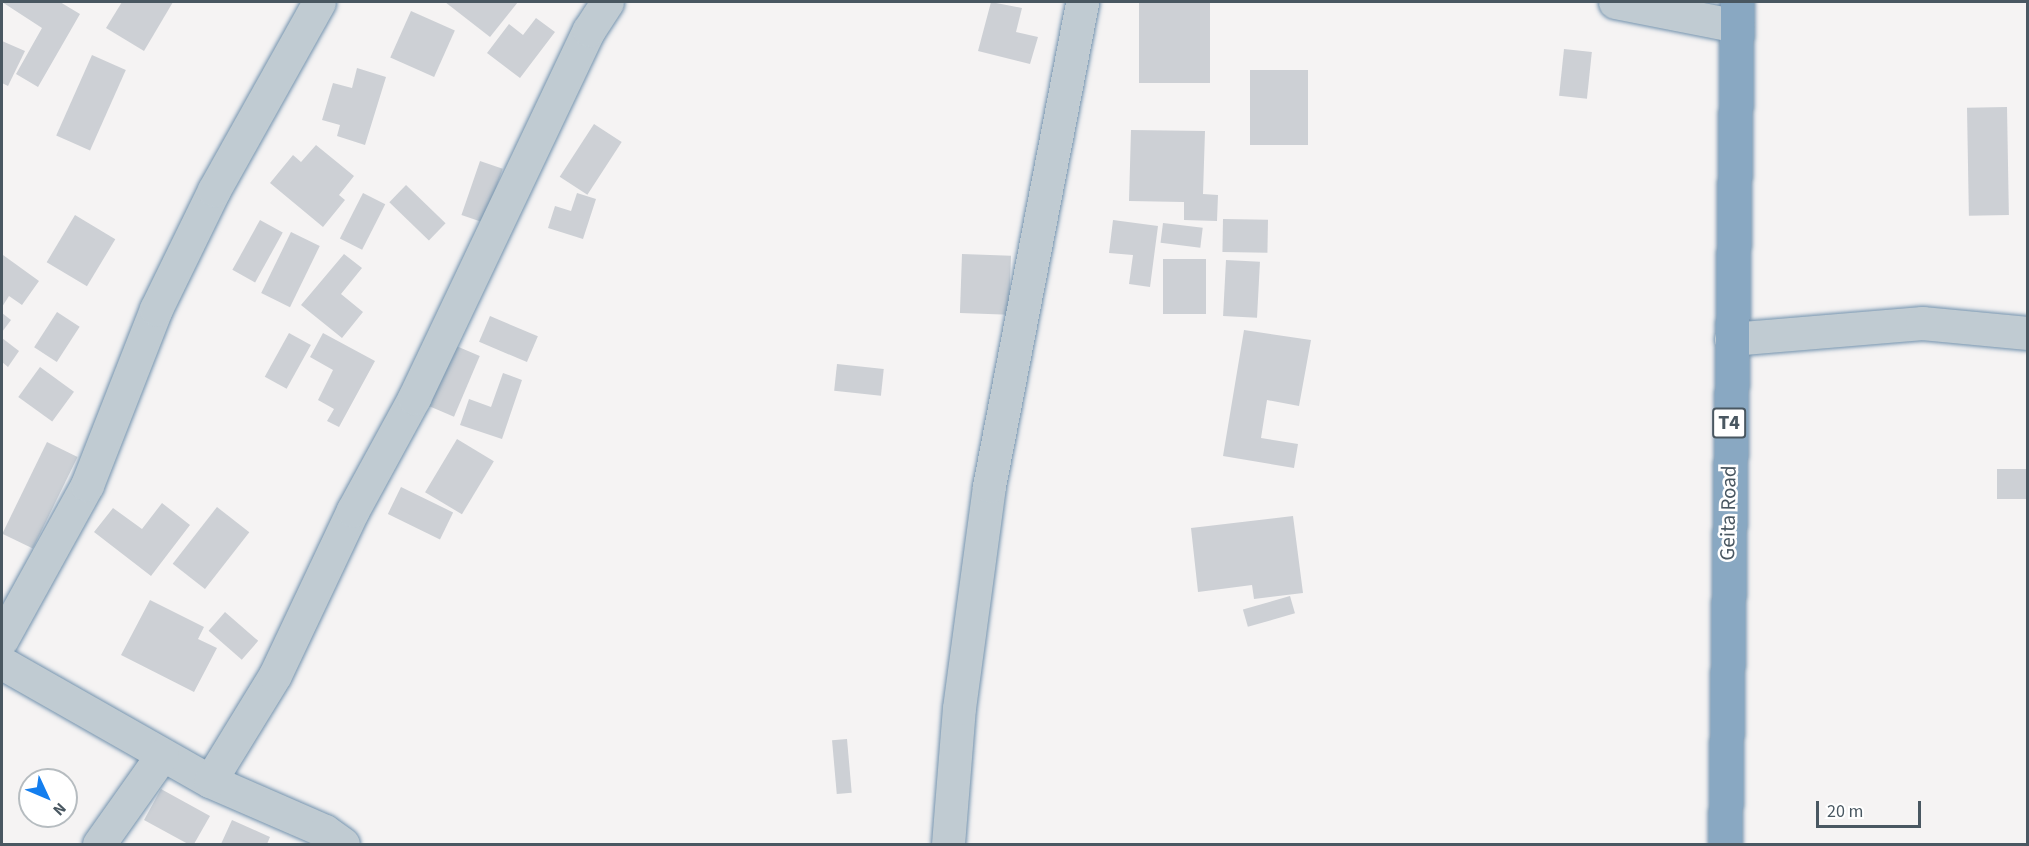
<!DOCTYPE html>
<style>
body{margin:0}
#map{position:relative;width:2029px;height:846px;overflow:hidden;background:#f5f3f3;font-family:"Source Sans 3",sans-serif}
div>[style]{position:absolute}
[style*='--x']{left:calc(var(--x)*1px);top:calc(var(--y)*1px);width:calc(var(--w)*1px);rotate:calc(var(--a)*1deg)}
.building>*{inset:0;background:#cdd0d5;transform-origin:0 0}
.roads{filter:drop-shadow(0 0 2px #7493ae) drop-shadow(0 0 2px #7493ae)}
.minor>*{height:33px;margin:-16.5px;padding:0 16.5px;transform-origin:16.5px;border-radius:16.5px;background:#c0cbd2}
.highway>*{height:33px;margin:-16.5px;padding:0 16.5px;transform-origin:16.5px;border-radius:16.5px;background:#89a8c2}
span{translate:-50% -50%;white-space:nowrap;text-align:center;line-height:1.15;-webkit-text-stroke:5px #fff;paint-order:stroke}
.shield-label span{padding:2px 4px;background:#fff;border:2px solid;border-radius:4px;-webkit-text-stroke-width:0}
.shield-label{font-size:20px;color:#495761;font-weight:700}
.street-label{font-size:21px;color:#495761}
.frame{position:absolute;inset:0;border:3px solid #495761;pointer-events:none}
.north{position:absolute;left:18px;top:768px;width:60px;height:60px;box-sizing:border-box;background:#fff;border:2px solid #b6bcc0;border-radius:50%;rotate:134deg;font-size:16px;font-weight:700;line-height:24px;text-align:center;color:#495761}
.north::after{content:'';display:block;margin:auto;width:21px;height:27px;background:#147eee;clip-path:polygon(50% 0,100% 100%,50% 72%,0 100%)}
.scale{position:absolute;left:1816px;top:801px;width:105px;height:27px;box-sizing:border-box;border:3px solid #495761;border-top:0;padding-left:8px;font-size:18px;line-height:21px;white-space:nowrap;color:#495761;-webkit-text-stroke:4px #fff;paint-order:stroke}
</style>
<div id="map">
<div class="building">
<div style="clip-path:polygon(2px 2px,60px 2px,80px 14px,38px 87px,16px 74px,42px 28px)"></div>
<div style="clip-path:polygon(122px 2px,173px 2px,144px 51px,106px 28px)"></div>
<div style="clip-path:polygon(445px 2px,518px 2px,490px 37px)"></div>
<div style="clip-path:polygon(991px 2px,1022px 8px,1016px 32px,1038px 37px,1030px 64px,978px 51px)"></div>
<div style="left:1139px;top:2px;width:71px;height:81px"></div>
<div style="left:411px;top:11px;width:48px;height:51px;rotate:24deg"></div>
<div style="clip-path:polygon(536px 18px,555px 32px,520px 78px,487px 53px,509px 24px,523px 35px)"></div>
<div style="clip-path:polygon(2px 41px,25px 51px,8px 86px,2px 83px)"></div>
<div style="left:1564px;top:49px;width:28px;height:47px;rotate:6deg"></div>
<div style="left:92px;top:55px;width:37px;height:88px;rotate:24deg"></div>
<div style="clip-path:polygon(357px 68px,386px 77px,365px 145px,337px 136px,340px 125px,322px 120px,333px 83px,352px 88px)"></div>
<div style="left:1308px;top:70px;width:75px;height:58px;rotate:90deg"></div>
<div style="left:2007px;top:107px;width:108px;height:40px;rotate:89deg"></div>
<div style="left:594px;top:124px;width:33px;height:63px;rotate:33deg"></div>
<div style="clip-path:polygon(1131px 130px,1205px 131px,1203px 194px,1218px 195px,1217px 221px,1184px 220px,1184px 202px,1129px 201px)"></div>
<div style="clip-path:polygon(316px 145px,354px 176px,339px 195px,345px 200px,323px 227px,270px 183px,293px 155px,301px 162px)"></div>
<div style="left:480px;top:161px;width:24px;height:57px;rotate:19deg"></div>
<div style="left:406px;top:185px;width:55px;height:24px;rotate:44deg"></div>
<div style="left:363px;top:193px;width:25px;height:51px;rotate:27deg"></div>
<div style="clip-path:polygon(577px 193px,596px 199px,583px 239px,548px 228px,555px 206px,571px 211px)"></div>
<div style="left:75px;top:215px;width:47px;height:55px;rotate:31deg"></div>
<div style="left:1223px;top:219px;width:45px;height:33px;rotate:1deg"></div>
<div style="left:260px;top:220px;width:26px;height:57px;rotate:29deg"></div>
<div style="clip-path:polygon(1113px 220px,1158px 226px,1150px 287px,1129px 284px,1133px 255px,1109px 253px)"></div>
<div style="left:1163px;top:223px;width:40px;height:20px;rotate:7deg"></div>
<div style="left:291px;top:232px;width:32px;height:68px;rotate:26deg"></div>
<div style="clip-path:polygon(344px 254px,362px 268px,341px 294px,363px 312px,342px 338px,301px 305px)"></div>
<div style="left:962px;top:254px;width:49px;height:59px;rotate:2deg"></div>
<div style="clip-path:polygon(3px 255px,39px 281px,22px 305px,9px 296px,2px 307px)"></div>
<div style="left:1163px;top:259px;width:43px;height:55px"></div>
<div style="left:1226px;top:260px;width:34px;height:56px;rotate:3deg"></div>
<div style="left:57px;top:312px;width:27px;height:42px;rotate:33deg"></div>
<div style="clip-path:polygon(2px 313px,11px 320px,2px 332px)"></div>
<div style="left:490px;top:316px;width:52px;height:28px;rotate:23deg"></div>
<div style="clip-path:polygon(1244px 330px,1311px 340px,1299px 406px,1267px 400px,1261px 438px,1298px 444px,1294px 468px,1223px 456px)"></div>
<div style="left:289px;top:333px;width:25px;height:50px;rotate:29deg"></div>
<div style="clip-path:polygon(323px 333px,375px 361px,339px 427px,327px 421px,334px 409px,318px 400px,333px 370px,310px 357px)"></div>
<div style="clip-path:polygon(2px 338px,19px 351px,8px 367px,2px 362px)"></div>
<div style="left:454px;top:345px;width:28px;height:66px;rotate:23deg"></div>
<div style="left:837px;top:364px;width:47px;height:27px;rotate:6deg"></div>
<div style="left:40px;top:367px;width:42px;height:37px;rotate:36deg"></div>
<div style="clip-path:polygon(503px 373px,522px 380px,502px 439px,460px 425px,469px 399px,491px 407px)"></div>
<div style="left:457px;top:439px;width:43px;height:62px;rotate:31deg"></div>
<div style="left:47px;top:442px;width:34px;height:102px;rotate:26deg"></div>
<div style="left:2028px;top:469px;width:30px;height:31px;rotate:90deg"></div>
<div style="left:401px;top:487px;width:58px;height:30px;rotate:26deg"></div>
<div style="clip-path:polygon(162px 503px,190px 525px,151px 576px,94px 532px,113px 508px,142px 529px)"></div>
<div style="left:217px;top:507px;width:41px;height:72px;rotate:38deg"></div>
<div style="clip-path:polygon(1293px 516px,1303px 593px,1254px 599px,1252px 585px,1198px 592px,1191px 528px)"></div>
<div style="left:1290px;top:596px;width:18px;height:49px;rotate:74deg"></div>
<div style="clip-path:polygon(150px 600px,204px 627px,198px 639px,217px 648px,194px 692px,121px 655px)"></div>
<div style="left:225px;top:612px;width:44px;height:25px;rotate:41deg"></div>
<div style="left:847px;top:739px;width:54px;height:15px;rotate:85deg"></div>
<div style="clip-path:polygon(161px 789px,210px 816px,194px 844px,188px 844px,144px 820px)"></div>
<div style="clip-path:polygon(232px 820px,270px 837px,267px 844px,221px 844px)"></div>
</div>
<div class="roads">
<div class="minor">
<div style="--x:1615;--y:2;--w:124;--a:11.1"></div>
<div style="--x:1731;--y:339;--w:192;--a:-4.8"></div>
<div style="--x:1922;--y:323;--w:106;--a:5.4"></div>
<div style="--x:2;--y:639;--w:176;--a:-61.1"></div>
<div style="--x:87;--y:485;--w:189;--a:-68.6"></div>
<div style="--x:156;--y:309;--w:132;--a:-64"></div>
<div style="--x:214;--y:190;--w:215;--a:-60.8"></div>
<div style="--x:2;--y:663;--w:239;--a:29.6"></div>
<div style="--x:210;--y:781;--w:125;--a:23.5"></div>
<div style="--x:325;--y:831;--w:22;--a:36"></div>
<div style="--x:210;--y:781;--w:124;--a:-58.5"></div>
<div style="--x:275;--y:675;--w:183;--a:-64.7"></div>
<div style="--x:353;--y:510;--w:128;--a:-61.4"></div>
<div style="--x:414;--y:398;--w:407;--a:-64.6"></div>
<div style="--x:589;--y:30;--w:33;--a:-57"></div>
<div style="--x:99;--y:844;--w:109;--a:-54.7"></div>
<div style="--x:948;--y:844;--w:136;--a:-85.4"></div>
<div style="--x:959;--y:708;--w:224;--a:-82.3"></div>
<div style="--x:989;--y:486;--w:493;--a:-79.1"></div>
</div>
<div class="highway">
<div style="--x:1725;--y:844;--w:842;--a:-89.18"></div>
</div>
</div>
<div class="shield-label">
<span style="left:1729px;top:423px">T4</span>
</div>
<div class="street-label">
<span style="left:1728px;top:513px;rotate:-89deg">Geita Road</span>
</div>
<div class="frame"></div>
<div class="north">N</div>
<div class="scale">20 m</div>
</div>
